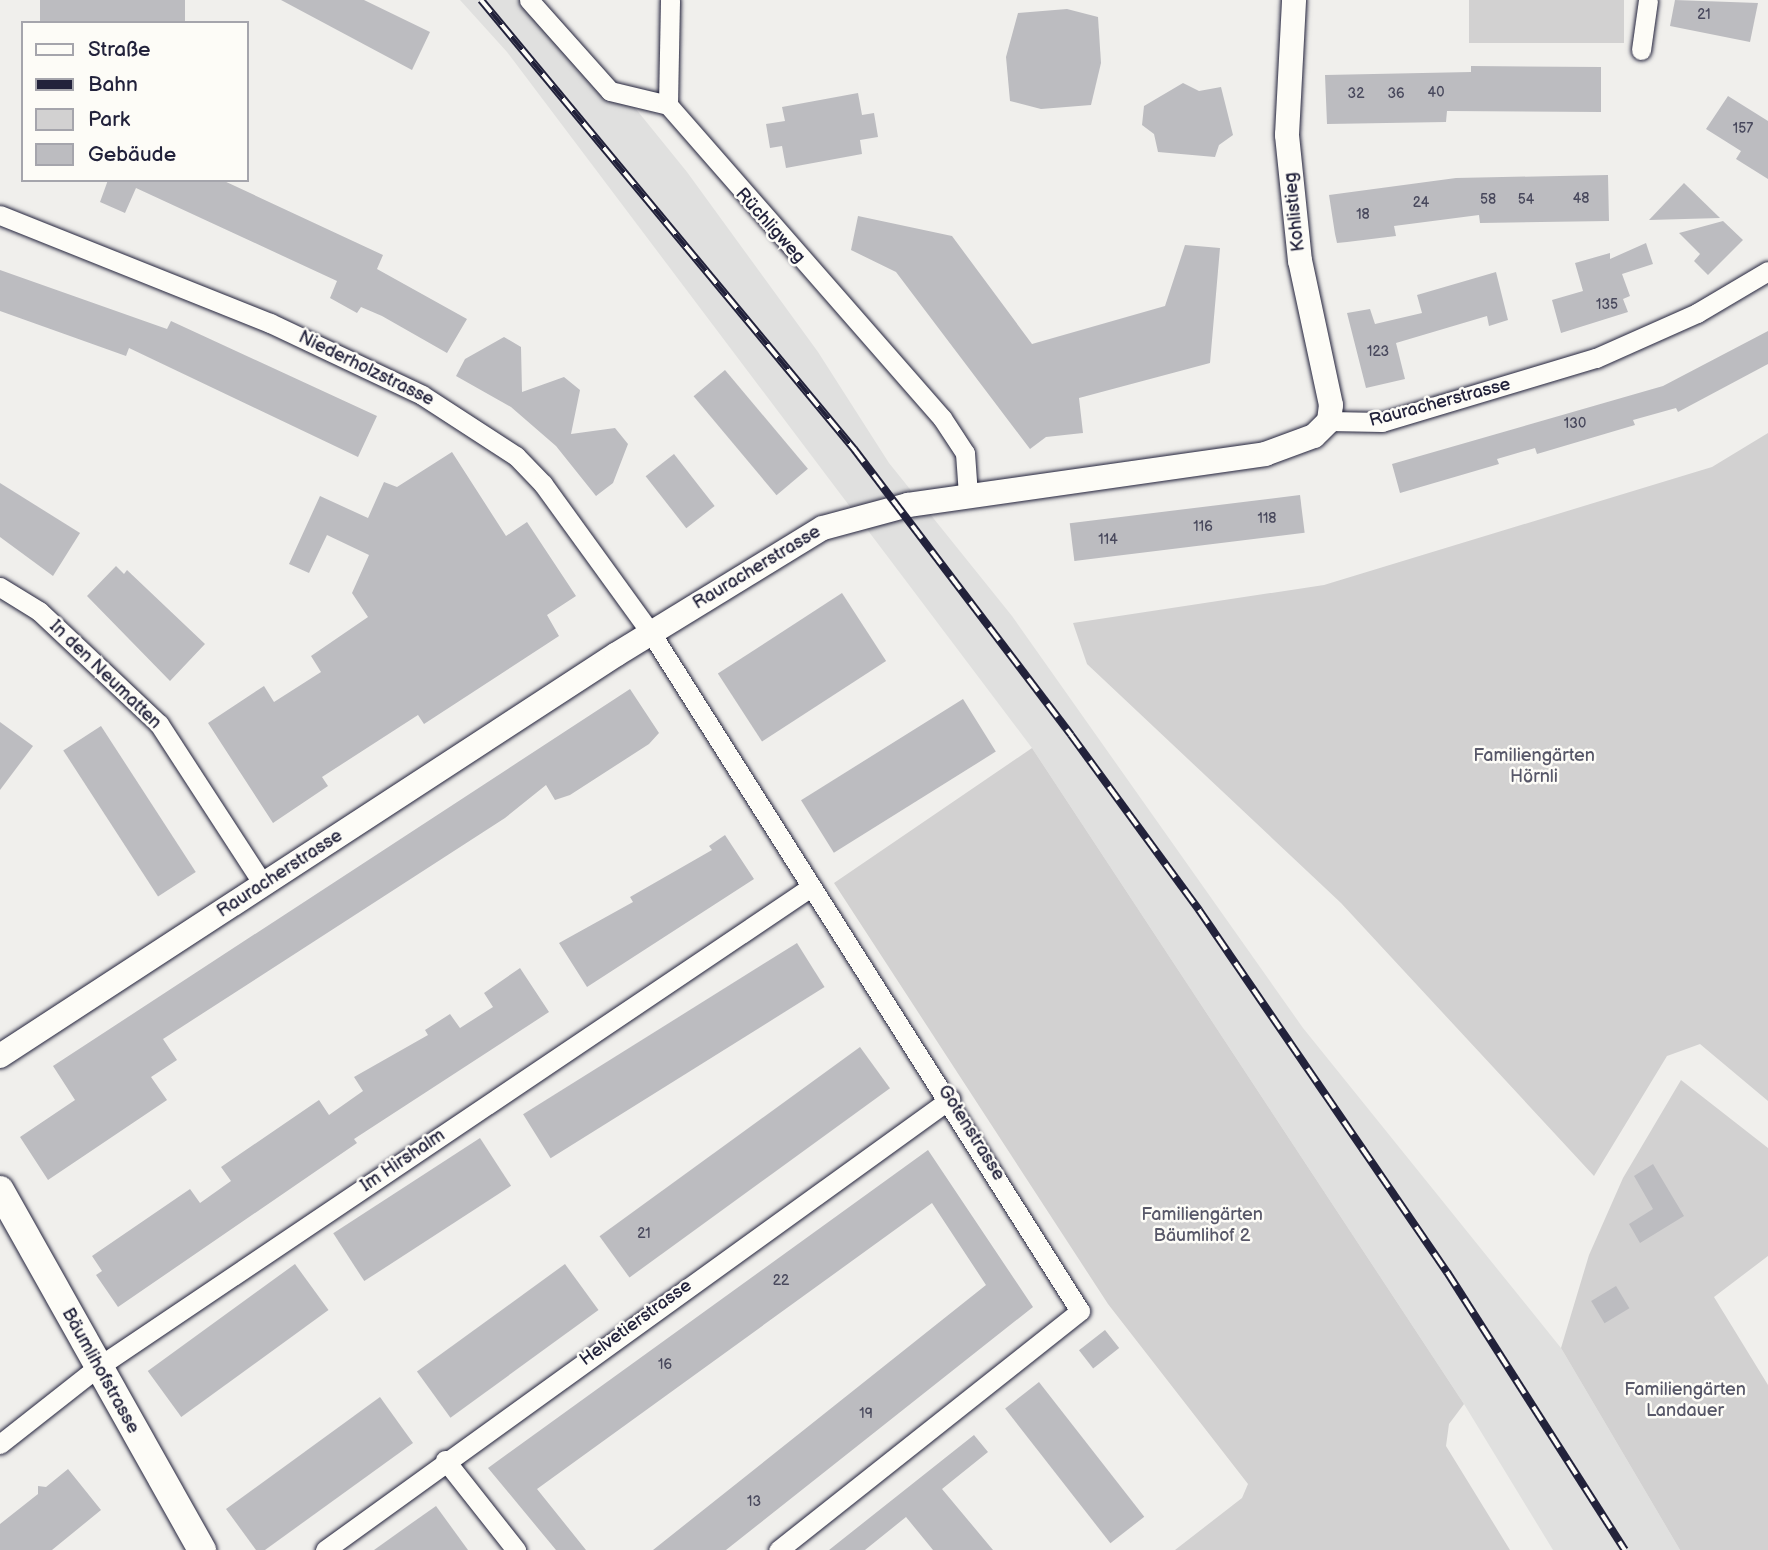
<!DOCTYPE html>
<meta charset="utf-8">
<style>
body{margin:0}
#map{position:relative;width:1768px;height:1550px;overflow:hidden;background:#f0efec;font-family:"Balsamiq Sans",sans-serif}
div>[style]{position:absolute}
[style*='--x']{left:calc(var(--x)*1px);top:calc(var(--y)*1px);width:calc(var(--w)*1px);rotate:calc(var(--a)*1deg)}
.built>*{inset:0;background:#e0e0df}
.green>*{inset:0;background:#d2d1d1;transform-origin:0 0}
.building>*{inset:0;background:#bcbcc0;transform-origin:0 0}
.roads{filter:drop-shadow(0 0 2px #22223b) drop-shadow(0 0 2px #22223b)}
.minor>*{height:19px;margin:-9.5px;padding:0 9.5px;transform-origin:9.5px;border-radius:9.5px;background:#fdfcf7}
.tertiary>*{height:24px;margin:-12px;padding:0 12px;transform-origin:12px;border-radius:12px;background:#fdfcf7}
.secondary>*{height:28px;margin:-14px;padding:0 14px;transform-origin:14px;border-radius:14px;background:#fdfcf7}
.rail>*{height:8px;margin-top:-4px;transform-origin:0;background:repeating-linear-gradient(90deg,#fdfcf7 0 16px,#22223b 0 32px);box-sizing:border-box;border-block:2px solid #22223b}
span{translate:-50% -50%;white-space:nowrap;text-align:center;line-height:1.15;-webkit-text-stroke:5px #fdfcf7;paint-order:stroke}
.number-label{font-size:14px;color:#48485c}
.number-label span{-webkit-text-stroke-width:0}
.street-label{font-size:18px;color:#22223b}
.park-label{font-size:18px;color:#575768}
.legend{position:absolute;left:21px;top:21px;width:228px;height:161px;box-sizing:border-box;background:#fdfcf7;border:2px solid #a5a5ac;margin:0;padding:9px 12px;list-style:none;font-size:21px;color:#22223b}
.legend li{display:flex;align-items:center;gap:14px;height:35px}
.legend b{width:35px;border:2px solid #a5a5ac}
</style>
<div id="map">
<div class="built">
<div style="clip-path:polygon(460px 0,529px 0,627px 98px,687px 172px,818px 352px,889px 463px,1012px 616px,1303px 1028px,1561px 1348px,1680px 1550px,1553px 1550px,1464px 1404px,1032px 748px,507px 52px)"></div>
</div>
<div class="green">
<div style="left:1469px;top:0;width:155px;height:43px"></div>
<div style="clip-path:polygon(1768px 433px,1768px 1101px,1700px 1044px,1667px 1056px,1594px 1176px,1341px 903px,1087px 664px,1073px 623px,1324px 585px,1712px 467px)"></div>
<div style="clip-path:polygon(1032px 748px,1464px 1404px,1449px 1424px,1446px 1446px,1510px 1550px,1175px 1550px,1242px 1498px,1248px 1484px,1108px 1304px,834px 883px)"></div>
<div style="clip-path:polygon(1681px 1080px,1768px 1148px,1768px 1256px,1714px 1297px,1768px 1385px,1768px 1550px,1680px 1550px,1561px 1348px,1589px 1255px,1623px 1178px)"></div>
</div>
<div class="building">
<div style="left:40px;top:0;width:145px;height:23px"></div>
<div style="clip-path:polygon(281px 0,364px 0,430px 32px,412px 70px)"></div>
<div style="clip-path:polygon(1675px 0,1758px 3px,1750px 42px,1670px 26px)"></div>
<div style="clip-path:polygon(1067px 9px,1098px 17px,1101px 63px,1091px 105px,1041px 109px,1010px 101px,1006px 57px,1018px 13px)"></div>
<div style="clip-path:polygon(1471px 66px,1601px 67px,1601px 112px,1447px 111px,1446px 122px,1327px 124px,1325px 75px,1471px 72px)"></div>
<div style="clip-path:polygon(1183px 83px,1199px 91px,1221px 87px,1233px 135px,1219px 145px,1215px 157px,1158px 152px,1154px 134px,1142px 125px,1144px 106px)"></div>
<div style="clip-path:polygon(858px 93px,862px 115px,874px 113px,878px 137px,860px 140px,862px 154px,786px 168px,782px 146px,770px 148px,766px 124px,785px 121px,782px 107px)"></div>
<div style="clip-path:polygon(1728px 96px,1768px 121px,1768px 179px,1736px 159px,1741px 151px,1706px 129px)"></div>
<div style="clip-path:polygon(1608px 175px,1609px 221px,1480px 223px,1479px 215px,1394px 226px,1396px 236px,1347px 242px,1337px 243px,1335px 234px,1329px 195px,1456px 178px)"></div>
<div style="clip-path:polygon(108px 180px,222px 180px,383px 255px,377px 269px,467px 319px,447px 353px,382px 316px,361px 307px,357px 313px,330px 298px,337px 281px,136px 188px,125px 213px,100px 202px)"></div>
<div style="clip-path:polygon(1684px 183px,1720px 218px,1649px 220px)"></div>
<div style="clip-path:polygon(858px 216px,952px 236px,1032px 344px,1165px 306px,1185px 245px,1220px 248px,1210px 363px,1079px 398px,1083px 433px,1046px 437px,1030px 449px,896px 272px,851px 250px)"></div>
<div style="clip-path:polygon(1723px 221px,1743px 240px,1708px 275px,1694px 261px,1700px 254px,1679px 233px)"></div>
<div style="clip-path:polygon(1646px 243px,1653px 264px,1622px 274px,1630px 296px,1623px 299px,1628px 312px,1561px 333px,1552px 300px,1583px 291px,1575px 263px,1610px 253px,1610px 259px)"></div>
<div style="clip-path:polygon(0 270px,167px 329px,171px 321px,377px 416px,358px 457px,129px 348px,126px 356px,0 311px)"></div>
<div style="clip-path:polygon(1496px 272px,1508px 320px,1489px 326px,1487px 316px,1396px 343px,1405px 379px,1366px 388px,1347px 313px,1370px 309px,1375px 324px,1422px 313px,1417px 295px)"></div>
<div style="clip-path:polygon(1768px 331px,1768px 364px,1678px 412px,1676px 408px,1633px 420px,1635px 425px,1537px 454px,1535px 448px,1497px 459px,1499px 464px,1400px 493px,1392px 464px,1663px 386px)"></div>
<div style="clip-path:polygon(504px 337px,521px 347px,522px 392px,564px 377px,580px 390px,571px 434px,615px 428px,628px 444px,613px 483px,596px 496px,556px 446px,511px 407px,456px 376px,465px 359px)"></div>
<div style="left:725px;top:370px;width:129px;height:41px;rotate:50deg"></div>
<div style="clip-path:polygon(452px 452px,506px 536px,527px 522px,576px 596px,547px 615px,559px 636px,424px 724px,418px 715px,322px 777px,328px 786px,273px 823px,208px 723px,264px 686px,274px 702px,321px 672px,311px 656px,368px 617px,352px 593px,369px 555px,327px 535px,309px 573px,289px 564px,320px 496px,368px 518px,384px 482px,397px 487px)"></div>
<div style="left:674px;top:454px;width:66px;height:36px;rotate:52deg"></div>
<div style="clip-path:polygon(0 483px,80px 533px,53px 576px,0 537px)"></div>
<div style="left:1300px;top:495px;width:38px;height:232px;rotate:83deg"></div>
<div style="clip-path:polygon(116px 566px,124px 574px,127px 570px,205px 644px,170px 681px,87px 596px)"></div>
<div style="left:842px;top:593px;width:81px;height:148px;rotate:57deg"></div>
<div style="clip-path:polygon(630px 689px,659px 733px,649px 744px,570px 795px,555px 800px,546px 785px,505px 818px,163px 1039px,177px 1060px,151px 1077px,167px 1100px,48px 1180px,20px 1137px,75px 1100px,53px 1066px)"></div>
<div style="left:963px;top:699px;width:62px;height:191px;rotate:58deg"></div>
<div style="clip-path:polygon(0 722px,33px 746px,0 790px)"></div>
<div style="left:101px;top:726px;width:174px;height:45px;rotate:57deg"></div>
<div style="clip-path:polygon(725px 835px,754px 879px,587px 987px,559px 943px,633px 902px,630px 897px,712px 850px,709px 846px)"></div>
<div style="left:797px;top:943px;width:52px;height:323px;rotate:58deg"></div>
<div style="clip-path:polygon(520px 968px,549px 1012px,354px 1139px,357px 1143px,118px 1307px,96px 1275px,102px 1271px,92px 1256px,190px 1189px,200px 1203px,231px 1181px,221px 1167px,319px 1100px,329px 1115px,363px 1091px,354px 1077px,428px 1035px,425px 1030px,450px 1014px,460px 1028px,493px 1007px,484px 993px)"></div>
<div style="left:860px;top:1047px;width:51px;height:322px;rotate:54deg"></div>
<div style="left:480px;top:1138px;width:57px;height:175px;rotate:57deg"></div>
<div style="clip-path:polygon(928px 1150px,1033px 1307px,726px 1550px,653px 1550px,986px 1285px,932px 1203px,537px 1489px,586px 1550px,556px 1550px,488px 1468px)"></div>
<div style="clip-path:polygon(1653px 1164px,1684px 1216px,1640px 1243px,1629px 1224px,1653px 1209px,1634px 1176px)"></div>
<div style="left:295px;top:1264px;width:57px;height:182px;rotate:54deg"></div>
<div style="left:565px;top:1264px;width:57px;height:183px;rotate:54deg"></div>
<div style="left:1616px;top:1286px;width:26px;height:29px;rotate:59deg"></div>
<div style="left:1105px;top:1330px;width:23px;height:33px;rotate:52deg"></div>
<div style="left:1039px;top:1382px;width:171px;height:43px;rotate:52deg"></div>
<div style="clip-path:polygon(380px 1397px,413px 1443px,265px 1550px,256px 1550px,226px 1509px)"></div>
<div style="clip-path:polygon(974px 1435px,988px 1452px,942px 1489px,993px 1550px,933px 1550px,906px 1517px,865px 1550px,829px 1550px)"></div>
<div style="clip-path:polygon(68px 1469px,101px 1510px,52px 1550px,0 1550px,0 1524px,38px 1494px,38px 1486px,46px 1487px)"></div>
<div style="clip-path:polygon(436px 1506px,468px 1550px,374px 1550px,409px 1525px)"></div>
</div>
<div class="roads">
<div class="minor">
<div style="--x:529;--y:0;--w:122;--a:48.3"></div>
<div style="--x:610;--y:91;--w:60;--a:13.6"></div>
<div style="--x:668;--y:105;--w:416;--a:48.8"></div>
<div style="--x:942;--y:418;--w:42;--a:56.7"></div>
<div style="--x:965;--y:453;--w:42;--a:85.9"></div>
<div style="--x:1641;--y:50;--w:50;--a:-82"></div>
<div style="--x:668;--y:105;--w:105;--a:-88.9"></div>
<div style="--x:0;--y:215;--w:291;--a:21.8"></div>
<div style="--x:270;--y:323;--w:168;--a:25.3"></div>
<div style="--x:422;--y:395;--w:112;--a:33"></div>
<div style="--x:516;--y:456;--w:39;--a:46"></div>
<div style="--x:543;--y:484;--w:184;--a:54.1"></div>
<div style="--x:651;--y:633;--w:802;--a:57.68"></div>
<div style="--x:1080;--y:1311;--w:385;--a:141.6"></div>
<div style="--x:1329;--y:421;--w:53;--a:1.1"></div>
<div style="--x:1382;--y:422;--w:223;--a:-16.7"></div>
<div style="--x:1596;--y:358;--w:111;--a:-24"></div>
<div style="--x:1697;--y:313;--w:82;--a:-30.6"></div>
<div style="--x:0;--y:587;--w:46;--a:31.6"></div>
<div style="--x:39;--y:611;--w:165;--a:43.3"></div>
<div style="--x:159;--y:724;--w:191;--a:57"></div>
<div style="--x:0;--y:1444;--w:125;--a:-38.2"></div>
<div style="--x:98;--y:1367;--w:860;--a:-33.95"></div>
<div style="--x:445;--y:1460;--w:115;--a:51.7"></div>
<div style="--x:325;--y:1550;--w:771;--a:-35.81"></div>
</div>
<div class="tertiary">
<div style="--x:0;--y:1056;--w:736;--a:-33.09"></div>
<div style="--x:617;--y:654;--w:241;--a:-31.5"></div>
<div style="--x:823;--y:528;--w:88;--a:-15.1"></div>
<div style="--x:908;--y:505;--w:361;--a:-8.1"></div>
<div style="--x:1265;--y:454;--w:52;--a:-20.2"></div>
<div style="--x:1314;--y:436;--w:21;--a:-45"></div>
<div style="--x:1329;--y:421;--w:16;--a:-83"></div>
<div style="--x:1331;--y:405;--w:147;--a:-102.1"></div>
<div style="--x:1300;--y:261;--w:127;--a:-95.9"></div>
<div style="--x:1287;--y:135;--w:135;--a:-87"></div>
</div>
<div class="secondary">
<div style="--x:0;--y:1190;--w:413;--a:60.7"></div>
</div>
</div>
<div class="rail">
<div style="--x:481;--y:0;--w:584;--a:50.28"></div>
<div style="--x:854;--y:449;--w:359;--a:52.8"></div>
<div style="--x:1071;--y:735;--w:217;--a:53.8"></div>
<div style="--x:1199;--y:910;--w:439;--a:55.6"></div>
<div style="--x:1447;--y:1272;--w:330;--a:57.4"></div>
</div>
<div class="number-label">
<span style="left:1704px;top:15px">21</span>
<span style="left:1436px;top:93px">40</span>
<span style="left:1356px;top:94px">32</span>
<span style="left:1396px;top:94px">36</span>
<span style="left:1743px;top:129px">157</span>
<span style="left:1581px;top:199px">48</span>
<span style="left:1488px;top:200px">58</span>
<span style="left:1526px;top:200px">54</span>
<span style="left:1421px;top:203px">24</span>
<span style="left:1363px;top:215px">18</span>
<span style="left:1607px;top:305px">135</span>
<span style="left:1378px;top:352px">123</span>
<span style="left:1575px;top:424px">130</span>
<span style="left:1267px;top:519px">118</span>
<span style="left:1203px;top:527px">116</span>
<span style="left:1108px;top:540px">114</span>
<span style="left:644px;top:1234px">21</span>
<span style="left:781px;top:1281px">22</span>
<span style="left:665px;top:1365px">16</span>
<span style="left:866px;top:1414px">19</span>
<span style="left:754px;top:1502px">13</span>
</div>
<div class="street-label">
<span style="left:1295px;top:212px;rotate:-96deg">Kohlistieg</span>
<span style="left:770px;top:226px;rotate:48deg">Rüchligweg</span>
<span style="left:366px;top:369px;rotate:26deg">Niederholzstrasse</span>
<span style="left:1440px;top:403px;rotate:-15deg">Rauracherstrasse</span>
<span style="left:757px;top:568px;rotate:-31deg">Rauracherstrasse</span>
<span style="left:105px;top:675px;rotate:44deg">In den Neumatten</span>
<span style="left:280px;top:874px;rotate:-33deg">Rauracherstrasse</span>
<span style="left:971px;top:1133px;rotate:58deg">Gotenstrasse</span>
<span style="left:403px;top:1161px;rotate:-34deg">Im Hirshalm</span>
<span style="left:636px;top:1323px;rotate:-36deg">Helvetierstrasse</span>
<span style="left:100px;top:1371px;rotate:61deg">Bäumlihofstrasse</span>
</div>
<div class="park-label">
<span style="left:1534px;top:767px">Familiengärten<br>Hörnli</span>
<span style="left:1202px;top:1226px">Familiengärten<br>Bäumlihof 2</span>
<span style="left:1685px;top:1401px">Familiengärten<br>Landauer</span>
</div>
<ul class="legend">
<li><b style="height:9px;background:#fdfcf7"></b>Straße</li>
<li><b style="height:9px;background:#22223b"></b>Bahn</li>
<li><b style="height:19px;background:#d2d1d1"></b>Park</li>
<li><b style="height:19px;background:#bcbcc0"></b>Gebäude</li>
</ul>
</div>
